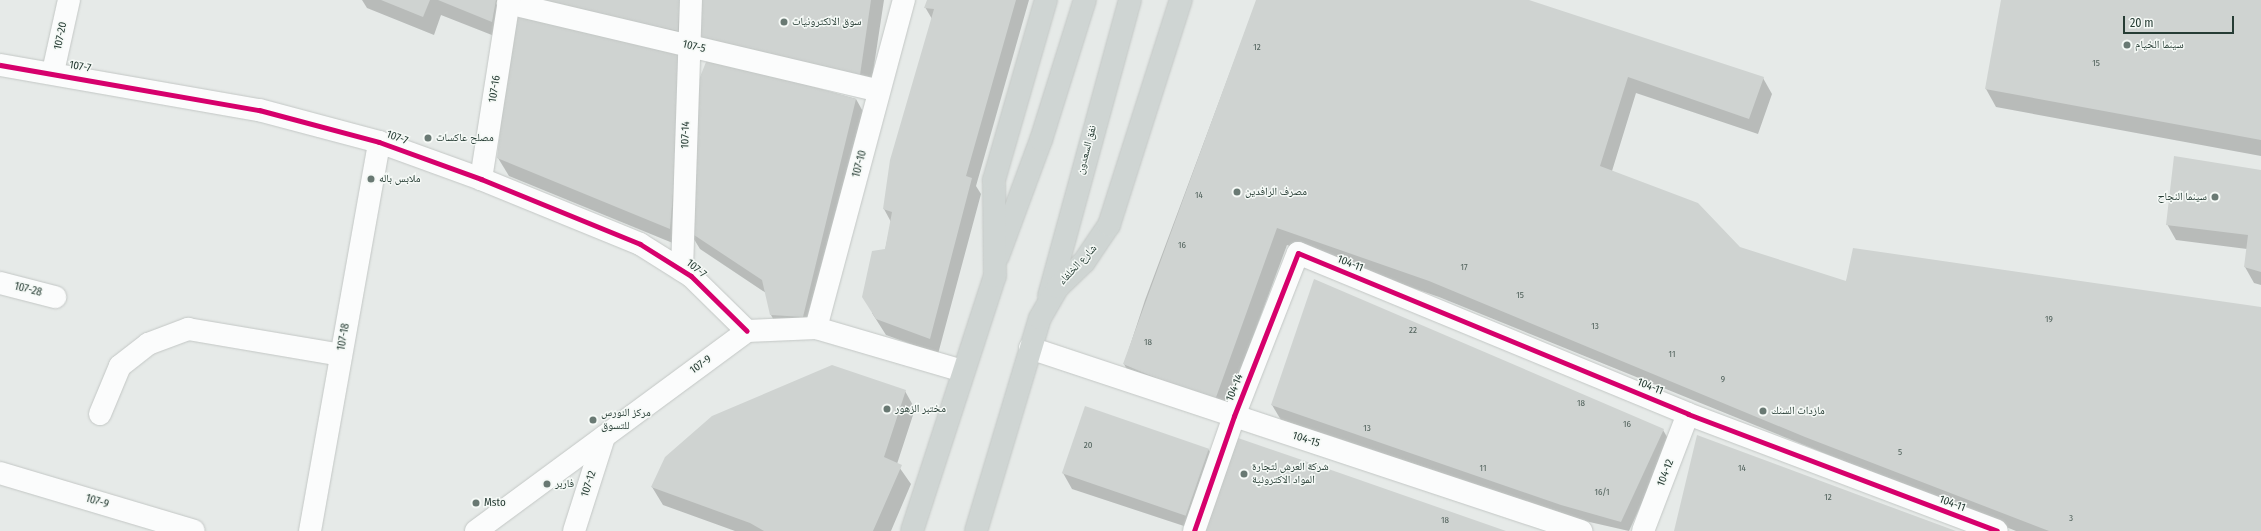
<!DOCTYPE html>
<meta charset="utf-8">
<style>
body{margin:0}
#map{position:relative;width:2261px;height:531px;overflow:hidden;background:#e6eae8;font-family:"Fira Sans Condensed","Noto Naskh Arabic",sans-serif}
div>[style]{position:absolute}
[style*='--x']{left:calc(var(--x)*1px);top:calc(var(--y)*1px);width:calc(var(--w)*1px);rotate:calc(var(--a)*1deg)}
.shadow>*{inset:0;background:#0003}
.building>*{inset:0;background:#cfd3d1;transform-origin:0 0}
.roads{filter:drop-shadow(0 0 1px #c3c7c5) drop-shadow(0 0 1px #c3c7c5)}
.minor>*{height:22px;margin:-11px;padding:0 11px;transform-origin:11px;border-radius:11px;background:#fbfcfc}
.major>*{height:22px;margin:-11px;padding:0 11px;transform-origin:11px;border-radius:11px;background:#cfd5d3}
.cycleway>*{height:5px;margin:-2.5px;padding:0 2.5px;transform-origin:2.5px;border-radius:2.5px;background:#d6006c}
.dots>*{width:11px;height:11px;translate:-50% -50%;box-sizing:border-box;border:2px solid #f5f9f6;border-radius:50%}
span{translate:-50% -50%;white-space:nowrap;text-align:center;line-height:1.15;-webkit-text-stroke:3px #f5f9f6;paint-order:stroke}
.number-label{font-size:9px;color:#51625c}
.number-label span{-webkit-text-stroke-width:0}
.poi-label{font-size:11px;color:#263c34}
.left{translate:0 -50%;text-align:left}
.right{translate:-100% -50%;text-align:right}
.street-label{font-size:11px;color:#263c34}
.scale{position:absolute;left:2123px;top:16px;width:111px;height:18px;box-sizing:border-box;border:2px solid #263c34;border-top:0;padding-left:5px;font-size:12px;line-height:14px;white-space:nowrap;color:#263c34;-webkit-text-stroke:3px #f5f9f6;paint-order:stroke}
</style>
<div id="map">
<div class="shadow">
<div style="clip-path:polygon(362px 0,510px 0,502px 39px,441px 15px,434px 35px,367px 8px)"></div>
<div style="clip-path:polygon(524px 0,689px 0,686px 46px)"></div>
<div style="clip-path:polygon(701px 0,884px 0,870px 92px,762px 73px,856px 99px,866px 117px,814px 335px,781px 333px,771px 315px,766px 293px,700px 249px,689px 231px,708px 58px)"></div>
<div style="clip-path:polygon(928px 0,1029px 0,976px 186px,981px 194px,938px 354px,886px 335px,872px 313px,891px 222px,884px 209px,932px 19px,925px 7px)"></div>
<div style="clip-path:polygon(1257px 0,1525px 0,1763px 78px,1772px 94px,1758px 134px,1636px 93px,1612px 171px,1740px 248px,1846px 283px,1854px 249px,2261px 308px,2261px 531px,2016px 531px,1439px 297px,1287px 245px,1223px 418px,1133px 380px,1124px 364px,1145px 300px)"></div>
<div style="clip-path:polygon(2002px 0,2261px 0,2261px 156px,1996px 107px,1986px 89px)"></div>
<div style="clip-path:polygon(673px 49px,680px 246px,509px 176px,498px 158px)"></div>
<div style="clip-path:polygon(2261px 172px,2261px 285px,2254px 283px,2245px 267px,2247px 249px,2176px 240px,2167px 224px)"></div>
<div style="clip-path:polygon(1315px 281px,1663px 430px,1670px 442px,1629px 531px,1572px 518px,1281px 420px,1272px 405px)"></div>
<div style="clip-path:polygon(905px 391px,915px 409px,897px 464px,911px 484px,891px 531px,735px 531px,663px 505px,652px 487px)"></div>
<div style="clip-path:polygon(1208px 449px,1217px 464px,1196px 530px,1072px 489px,1063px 473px)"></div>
</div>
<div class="building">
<div style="clip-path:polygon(381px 0,430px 0,423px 17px)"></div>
<div style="clip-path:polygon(438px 0,496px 0,492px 22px)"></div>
<div style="clip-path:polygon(680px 0,678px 31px,529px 1px,529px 0)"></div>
<div style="clip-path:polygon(700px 0,871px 0,860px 75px,699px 44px)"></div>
<div style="clip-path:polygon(927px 0,1016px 0,966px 176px,972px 178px,930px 339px,876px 319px,862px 297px,872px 251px,885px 249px,892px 212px,883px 209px,890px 160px,934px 9px,924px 8px)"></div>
<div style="clip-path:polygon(1256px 0,1529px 0,1764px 77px,1749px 119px,1628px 77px,1600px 166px,1698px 203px,1740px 247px,1846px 281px,1853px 248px,2261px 307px,2261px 531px,2049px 531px,1805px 437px,1429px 281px,1277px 228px,1214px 403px,1123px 364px)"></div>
<div style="clip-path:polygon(2001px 0,2261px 0,2261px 140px,1985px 89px)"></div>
<div style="clip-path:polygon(513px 16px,674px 48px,684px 62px,670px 229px,497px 158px)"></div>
<div style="clip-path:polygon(708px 57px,856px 99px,803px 317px,770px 315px,762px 280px,688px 231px,700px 77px)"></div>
<div style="clip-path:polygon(2174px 156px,2261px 170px,2261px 272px,2244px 267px,2248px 235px,2166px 225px)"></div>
<div style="clip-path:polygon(1314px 279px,1664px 429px,1621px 522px,1561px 505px,1271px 405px)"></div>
<div style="clip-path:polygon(832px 365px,906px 390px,884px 457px,902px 465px,873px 531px,764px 531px,750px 523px,651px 487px,665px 457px,712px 416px)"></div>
<div style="left:1085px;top:406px;width:131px;height:71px;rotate:19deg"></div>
<div style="clip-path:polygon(1697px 435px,1872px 500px,1956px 531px,1674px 531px)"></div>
<div style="clip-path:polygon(1238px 438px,1337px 472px,1506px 531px,1204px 531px)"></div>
</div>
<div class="roads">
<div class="minor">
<div style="--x:508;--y:3;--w:381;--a:13.3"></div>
<div style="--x:0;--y:65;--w:263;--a:9.9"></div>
<div style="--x:259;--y:110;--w:124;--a:14.9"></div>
<div style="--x:379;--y:142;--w:109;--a:19.9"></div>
<div style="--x:481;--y:179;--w:172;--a:22.2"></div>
<div style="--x:640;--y:244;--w:60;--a:32.1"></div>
<div style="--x:691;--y:276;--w:78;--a:44.5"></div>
<div style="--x:53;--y:72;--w:74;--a:-77.5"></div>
<div style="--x:481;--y:179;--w:181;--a:-81.1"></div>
<div style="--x:682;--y:270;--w:270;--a:-88.1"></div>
<div style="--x:0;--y:283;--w:57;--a:14.3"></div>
<div style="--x:816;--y:328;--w:340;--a:-75"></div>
<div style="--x:1030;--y:348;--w:581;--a:18.37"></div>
<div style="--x:100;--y:414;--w:52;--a:-67.4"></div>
<div style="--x:120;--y:366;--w:36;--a:-38"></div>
<div style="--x:148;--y:344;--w:43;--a:-20.6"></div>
<div style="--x:188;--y:329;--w:155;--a:9.6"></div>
<div style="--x:0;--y:473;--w:202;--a:16.6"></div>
<div style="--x:310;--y:531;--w:395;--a:-79.9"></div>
<div style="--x:476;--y:531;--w:337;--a:-36.4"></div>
<div style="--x:747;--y:331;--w:69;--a:-2.5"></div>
<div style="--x:816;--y:328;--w:153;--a:16.3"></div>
<div style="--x:574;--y:531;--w:99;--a:-72.3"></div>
<div style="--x:1194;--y:531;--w:122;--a:-70.8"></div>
<div style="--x:1234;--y:416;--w:175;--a:-68.6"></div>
<div style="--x:1298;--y:253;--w:422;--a:22.4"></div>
<div style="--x:1688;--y:414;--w:330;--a:20.7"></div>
<div style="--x:1643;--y:531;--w:125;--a:-69"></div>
</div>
<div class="major">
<div style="--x:998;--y:256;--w:124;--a:-69.7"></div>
<div style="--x:1041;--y:140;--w:147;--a:-72.6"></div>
<div style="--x:1049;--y:296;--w:307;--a:-74.7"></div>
<div style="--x:912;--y:531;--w:268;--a:-72"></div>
<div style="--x:995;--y:276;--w:96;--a:-90.6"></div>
<div style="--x:994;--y:180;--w:187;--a:-73.9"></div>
<div style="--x:976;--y:531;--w:222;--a:-73.3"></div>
<div style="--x:1040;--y:318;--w:36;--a:-60"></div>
<div style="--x:1058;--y:287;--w:36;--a:-44"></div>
<div style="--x:1084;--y:262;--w:45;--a:-56"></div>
<div style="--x:1109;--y:225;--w:236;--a:-72.3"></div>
</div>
</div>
<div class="cycleway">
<div style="--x:0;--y:65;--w:263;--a:9.9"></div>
<div style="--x:259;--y:110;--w:124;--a:14.9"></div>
<div style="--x:379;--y:142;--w:109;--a:19.9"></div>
<div style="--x:481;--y:179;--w:172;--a:22.2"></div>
<div style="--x:640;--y:244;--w:60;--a:32.1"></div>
<div style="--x:691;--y:276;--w:78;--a:44.5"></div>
<div style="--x:1194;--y:531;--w:122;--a:-70.8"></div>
<div style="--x:1234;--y:416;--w:175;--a:-68.6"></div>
<div style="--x:1298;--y:253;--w:422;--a:22.4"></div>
<div style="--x:1688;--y:414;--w:330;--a:20.7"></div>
</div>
<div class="dots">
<div style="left:784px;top:22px;background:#697973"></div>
<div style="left:2127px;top:45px;background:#697973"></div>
<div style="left:428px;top:138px;background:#697973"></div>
<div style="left:371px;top:179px;background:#697973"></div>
<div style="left:1237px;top:192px;background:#697973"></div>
<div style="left:2215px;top:197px;background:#697973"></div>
<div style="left:887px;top:409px;background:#697973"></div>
<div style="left:1763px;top:411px;background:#697973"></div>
<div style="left:593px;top:420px;background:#697973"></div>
<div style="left:1244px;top:474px;background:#697973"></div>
<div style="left:547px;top:484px;background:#697973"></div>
<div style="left:476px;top:503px;background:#697973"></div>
</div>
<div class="number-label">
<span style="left:1257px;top:47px">12</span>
<span style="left:2096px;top:63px">15</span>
<span style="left:1199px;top:195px">14</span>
<span style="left:1182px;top:245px">16</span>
<span style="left:1464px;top:267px">17</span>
<span style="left:1520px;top:295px">15</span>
<span style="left:2049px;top:319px">19</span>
<span style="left:1595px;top:326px">13</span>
<span style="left:1413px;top:330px">22</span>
<span style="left:1148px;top:342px">18</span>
<span style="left:1672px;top:354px">11</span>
<span style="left:1723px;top:379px">9</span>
<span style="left:1581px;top:403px">18</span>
<span style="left:1627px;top:424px">16</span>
<span style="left:1367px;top:428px">13</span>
<span style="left:1088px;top:445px">20</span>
<span style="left:1900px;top:452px">5</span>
<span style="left:1483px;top:468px">11</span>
<span style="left:1742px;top:468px">14</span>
<span style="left:1602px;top:492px">16/1</span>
<span style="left:1828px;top:497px">12</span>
<span style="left:2071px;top:518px">3</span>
<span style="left:1445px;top:520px">18</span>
</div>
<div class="poi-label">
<span class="left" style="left:792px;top:22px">سوق الالكترونيات</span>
<span class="left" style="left:2135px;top:45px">سينما الخيام</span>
<span class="left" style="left:436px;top:138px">مصلح عاكسات</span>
<span class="left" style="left:379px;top:179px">ملابس باله</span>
<span class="left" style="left:1245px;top:192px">مصرف الرافدين</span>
<span class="right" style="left:2207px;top:197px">سينما النجاح</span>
<span class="left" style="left:895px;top:409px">مختبر الزهور</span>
<span class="left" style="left:1771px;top:411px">مازدات السنك</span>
<span class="left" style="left:601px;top:420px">مركز النورس<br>للتسوق</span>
<span class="left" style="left:1252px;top:474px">شركة العرش لتجارة<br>المواد الاكترونية</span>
<span class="left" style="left:555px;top:484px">فاربر</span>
<span class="left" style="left:484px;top:503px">Msto</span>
</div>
<div class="street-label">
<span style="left:61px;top:36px;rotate:-78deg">107-20</span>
<span style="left:694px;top:47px;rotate:13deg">107-5</span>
<span style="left:80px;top:67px;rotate:10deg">107-7</span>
<span style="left:495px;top:89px;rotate:-81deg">107-16</span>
<span style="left:686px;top:135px;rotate:-88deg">107-14</span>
<span style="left:397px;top:138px;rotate:20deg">107-7</span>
<span style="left:1087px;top:150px;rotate:-75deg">نفق السعدون</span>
<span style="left:860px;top:164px;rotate:-75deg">107-10</span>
<span style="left:1350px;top:264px;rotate:22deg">104-11</span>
<span style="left:1078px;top:265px;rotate:-47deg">شارع الخلفاء</span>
<span style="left:696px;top:269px;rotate:39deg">107-7</span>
<span style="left:28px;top:290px;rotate:14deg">107-28</span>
<span style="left:344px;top:337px;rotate:-80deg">107-18</span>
<span style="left:701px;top:365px;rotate:-36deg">107-9</span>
<span style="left:1650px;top:387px;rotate:22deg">104-11</span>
<span style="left:1235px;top:388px;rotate:-68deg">104-14</span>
<span style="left:1306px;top:440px;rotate:18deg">104-15</span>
<span style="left:1666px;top:473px;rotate:-69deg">104-12</span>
<span style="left:589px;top:484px;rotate:-72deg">107-12</span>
<span style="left:97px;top:502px;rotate:17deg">107-9</span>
<span style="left:1952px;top:504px;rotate:21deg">104-11</span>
</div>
<div class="scale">20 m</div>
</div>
